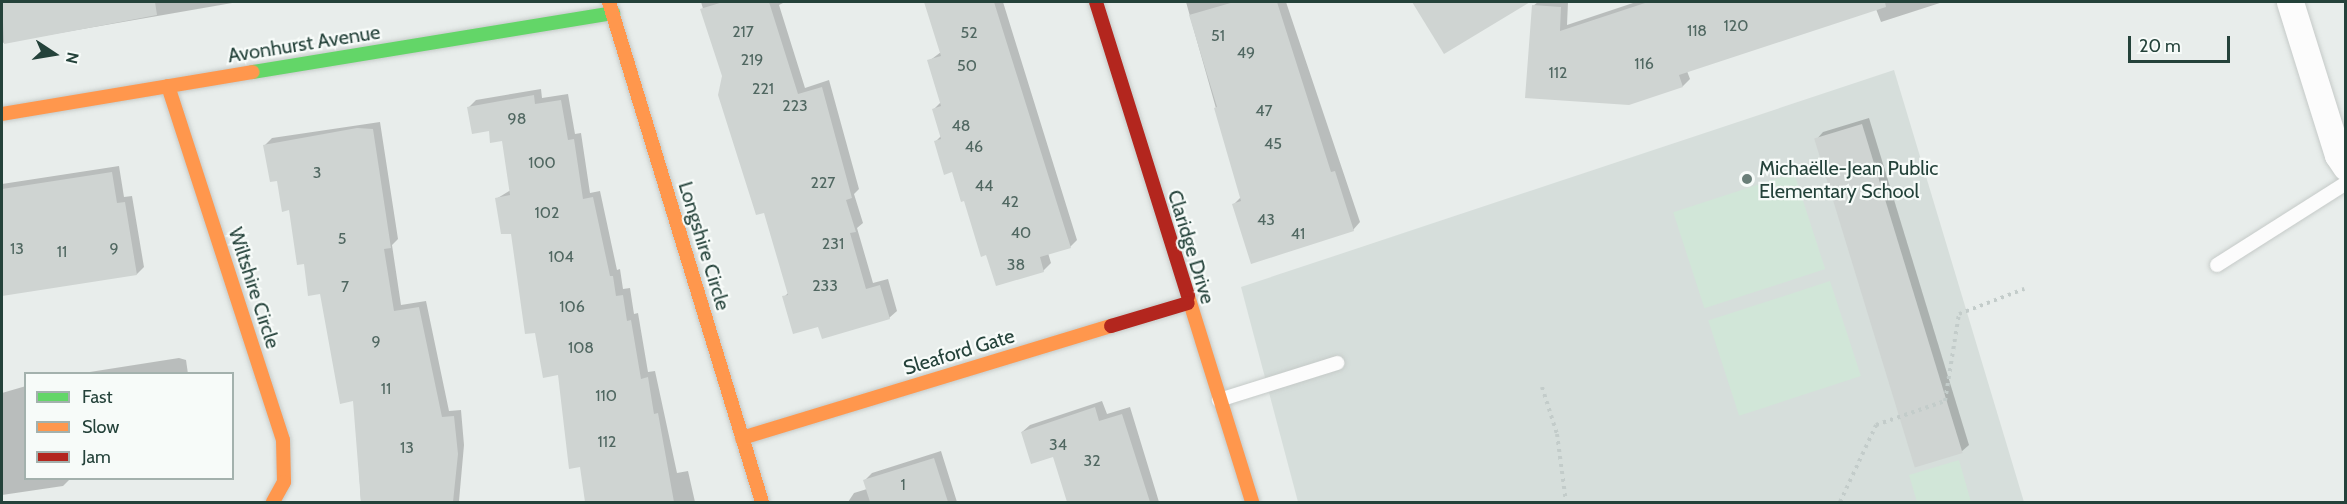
<!DOCTYPE html>
<meta charset="utf-8">
<style>
body{margin:0}
#map{position:relative;width:2347px;height:504px;overflow:hidden;background:#e8edeb;font-family:Cabin,sans-serif}
div>[style]{position:absolute}
[style*='--x']{left:calc(var(--x)*1px);top:calc(var(--y)*1px);width:calc(var(--w)*1px);rotate:calc(var(--a)*1deg)}
.built>*{inset:0;background:#d6dedb}
.green>*{inset:0;background:#d1e6d8;transform-origin:0 0}
.shadow>*{inset:0;background:#0003}
.building>*{inset:0;background:#cfd4d2;transform-origin:0 0}
.path>*{height:4px;margin-top:-2px;transform-origin:0;background:repeating-linear-gradient(90deg,#c3ccca 0 3px,transparent 0 7.5px)}
.roads{filter:drop-shadow(0 0 2px #c5cac8) drop-shadow(0 0 2px #c5cac8)}
.lane>*{height:14px;margin:-7px;padding:0 7px;transform-origin:7px;border-radius:7px;background:#fcfcfc}
.street>*{height:27px;margin:-13.5px;padding:0 13.5px;transform-origin:13.5px;border-radius:13.5px;background:#fcfcfc}
.fast>*{height:14px;margin:-7px;padding:0 7px;transform-origin:7px;border-radius:7px;background:#63d668}
.slow>*{height:14px;margin:-7px;padding:0 7px;transform-origin:7px;border-radius:7px;background:#ff974d}
.jam>*{height:14px;margin:-7px;padding:0 7px;transform-origin:7px;border-radius:7px;background:#b3261e}
.dots>*{width:16px;height:16px;translate:-50% -50%;box-sizing:border-box;border:3px solid #f7fbf9;border-radius:50%}
span{translate:-50% -50%;white-space:nowrap;text-align:center;line-height:1.15;-webkit-text-stroke:4.5px #f7fbf9;paint-order:stroke}
.number-label{font-size:16px;color:#506761}
.number-label span{-webkit-text-stroke-width:0}
.street-label{font-size:20px;color:#24423a}
.poi-label{font-size:20px;color:#24423a}
.left{translate:0 -50%;text-align:left}
.frame{position:absolute;inset:0;border:3px solid #24423a;pointer-events:none}
.legend{position:absolute;left:24px;top:372px;width:210px;height:108px;box-sizing:border-box;background:#f7fbf9;border:2px solid #a3b1ad;margin:0;padding:8px 10px;list-style:none;font-size:18px;color:#24423a}
.legend li{display:flex;align-items:center;gap:12px;height:30px}
.legend b{width:30px;border:2px solid #a3b1ad}
.north{position:absolute;left:24px;top:24px;width:60px;height:60px;-webkit-text-stroke:4px #f7fbf9;paint-order:stroke;rotate:102deg;font-size:16px;font-weight:700;line-height:24px;text-align:center;color:#24423a}
.north::after{content:'';display:block;margin:auto;width:21px;height:27px;background:#24423a;clip-path:polygon(50% 0,100% 100%,50% 72%,0 100%)}
.scale{position:absolute;left:2128px;top:36px;width:102px;height:27px;box-sizing:border-box;border:3px solid #24423a;border-top:0;padding-left:8px;font-size:18px;line-height:21px;white-space:nowrap;color:#24423a;-webkit-text-stroke:4px #f7fbf9;paint-order:stroke}
</style>
<div id="map">
<div class="built">
<div style="clip-path:polygon(1894px 70px,2024px 502px,1298px 502px,1241px 287px)"></div>
</div>
<div class="green">
<div style="left:1794px;top:173px;width:101px;height:127px;rotate:72deg"></div>
<div style="left:1830px;top:281px;width:100px;height:128px;rotate:72deg"></div>
<div style="clip-path:polygon(1959px 460px,1971px 502px,1917px 502px,1909px 475px)"></div>
</div>
<div class="shadow">
<div style="clip-path:polygon(2px 2px,238px 2px,2px 43px)"></div>
<div style="clip-path:polygon(701px 2px,785px 2px,779px 5px,805px 88px,829px 80px,859px 189px,854px 194px,863px 223px,857px 228px,873px 283px,888px 279px,897px 311px,889px 318px,819px 325px,784px 297px,789px 292px)"></div>
<div style="clip-path:polygon(925px 2px,1003px 2px,1077px 240px,1070px 247px,1048px 253px,1051px 263px,1043px 271px,987px 253px,953px 170px,935px 142px,942px 135px,934px 109px,942px 101px,929px 61px,941px 52px)"></div>
<div style="clip-path:polygon(1186px 2px,1286px 2px,1360px 222px,1353px 230px,1234px 204px,1241px 197px)"></div>
<div style="clip-path:polygon(1414px 2px,1525px 2px,1445px 52px)"></div>
<div style="clip-path:polygon(1538px 2px,1568px 2px,1567px 25px,1636px 2px,1943px 2px,1881px 22px,1876px 9px,1687px 71px,1690px 79px,1683px 86px,1629px 104px,1533px 6px)"></div>
<div style="clip-path:polygon(541px 89px,542px 98px,568px 94px,575px 134px,581px 133px,590px 193px,600px 191px,617px 270px,620px 269px,623px 289px,630px 288px,634px 314px,638px 313px,648px 372px,655px 371px,677px 473px,688px 471px,695px 502px,589px 502px,559px 373px,537px 331px,512px 233px,496px 199px,511px 190px,503px 140px,469px 107px,476px 100px)"></div>
<div style="clip-path:polygon(1869px 118px,1969px 445px,1961px 452px,1816px 140px,1823px 132px)"></div>
<div style="clip-path:polygon(380px 122px,398px 239px,392px 245px,401px 305px,426px 301px,449px 411px,461px 410px,464px 445px,459px 501px,466px 502px,361px 502px,355px 400px,321px 293px,265px 145px,272px 138px)"></div>
<div style="clip-path:polygon(119px 166px,124px 197px,132px 196px,144px 267px,137px 274px,2px 295px,2px 184px)"></div>
<div style="clip-path:polygon(179px 358px,186px 360px,188px 374px,77px 374px)"></div>
<div style="clip-path:polygon(26px 386px,26px 478px,70px 479px,63px 486px,2px 495px,2px 393px)"></div>
<div style="clip-path:polygon(1102px 401px,1107px 414px,1130px 407px,1159px 502px,1068px 502px,1054px 456px,1022px 432px,1030px 425px)"></div>
<div style="clip-path:polygon(941px 451px,957px 502px,848px 502px,854px 493px,867px 489px,865px 480px,872px 473px)"></div>
</div>
<div class="building">
<div style="clip-path:polygon(2px 2px,155px 2px,157px 15px,4px 44px)"></div>
<div style="clip-path:polygon(723px 2px,769px 2px,798px 94px,822px 87px,852px 198px,846px 200px,856px 232px,850px 233px,866px 289px,880px 285px,890px 319px,822px 339px,818px 327px,793px 334px,782px 296px,788px 295px,764px 213px,756px 215px,718px 95px,722px 76px,700px 9px)"></div>
<div style="clip-path:polygon(924px 2px,994px 2px,1071px 248px,1040px 257px,1044px 272px,996px 286px,986px 255px,981px 257px,964px 201px,961px 202px,952px 172px,944px 175px,934px 141px,941px 139px,932px 109px,941px 106px,927px 60px,941px 56px)"></div>
<div style="clip-path:polygon(1234px 2px,1277px 2px,1331px 172px,1335px 171px,1354px 231px,1251px 264px,1232px 204px,1241px 201px,1214px 108px,1217px 107px,1189px 15px)"></div>
<div style="clip-path:polygon(1412px 2px,1530px 2px,1444px 54px)"></div>
<div style="clip-path:polygon(1648px 2px,1885px 2px,1886px 7px,1679px 75px,1683px 87px,1629px 105px,1525px 98px,1532px 5px,1561px 7px,1560px 31px)"></div>
<div style="clip-path:polygon(534px 95px,535px 104px,561px 100px,568px 140px,574px 139px,583px 199px,593px 197px,610px 276px,613px 276px,616px 296px,623px 295px,627px 321px,631px 320px,641px 379px,648px 377px,654px 414px,658px 413px,674px 502px,585px 502px,580px 467px,569px 469px,558px 375px,543px 378px,535px 333px,525px 334px,511px 234px,501px 234px,495px 198px,510px 195px,502px 141px,490px 143px,489px 131px,472px 134px,467px 107px)"></div>
<div style="left:1862px;top:124px;width:344px;height:50px;rotate:73deg"></div>
<div style="clip-path:polygon(357px 128px,373px 129px,391px 248px,384px 249px,394px 311px,419px 307px,442px 417px,454px 416px,458px 454px,453px 502px,361px 502px,353px 401px,340px 404px,320px 294px,308px 296px,304px 264px,297px 265px,289px 210px,282px 212px,277px 181px,270px 182px,263px 145px)"></div>
<div style="clip-path:polygon(112px 172px,117px 203px,125px 202px,137px 275px,2px 296px,2px 189px)"></div>
<div style="clip-path:polygon(1095px 407px,1099px 421px,1122px 414px,1150px 502px,1067px 502px,1053px 457px,1031px 464px,1021px 432px)"></div>
<div style="clip-path:polygon(934px 458px,948px 502px,870px 502px,863px 480px)"></div>
</div>
<div class="path">
<div style="--x:1542;--y:387;--w:49;--a:72.3"></div>
<div style="--x:1557;--y:434;--w:69;--a:82.5"></div>
<div style="--x:1840;--y:502;--w:85;--a:-64.9"></div>
<div style="--x:1876;--y:425;--w:73;--a:-19.2"></div>
<div style="--x:1945;--y:401;--w:88;--a:-80.9"></div>
<div style="--x:1959;--y:314;--w:70;--a:-21"></div>
</div>
<div class="roads">
<div class="lane">
<div style="--x:2217;--y:265;--w:153;--a:-32.4"></div>
<div style="--x:1219;--y:400;--w:124;--a:-17.4"></div>
</div>
<div class="street">
<div style="--x:2290;--y:2;--w:160;--a:72.6"></div>
<div style="--x:2338;--y:155;--w:14;--a:56"></div>
</div>
<div class="fast">
<div style="--x:253;--y:72;--w:365;--a:-9.3"></div>
</div>
<div class="slow">
<div style="--x:609;--y:2;--w:523;--a:72.99"></div>
<div style="--x:168;--y:86;--w:372;--a:72"></div>
<div style="--x:283;--y:440;--w:42;--a:88.6"></div>
<div style="--x:284;--y:482;--w:23;--a:119"></div>
<div style="--x:2;--y:114;--w:254;--a:-9.5"></div>
<div style="--x:1188;--y:296;--w:216;--a:72.7"></div>
<div style="--x:742;--y:438;--w:386;--a:-16.9"></div>
</div>
<div class="jam">
<div style="--x:1096;--y:2;--w:308;--a:72.6"></div>
<div style="--x:1111;--y:326;--w:80;--a:-16.6"></div>
</div>
</div>
<div class="dots">
<div style="left:1747px;top:179px;background:#697e78"></div>
</div>
<div class="number-label">
<span style="left:1736px;top:26px">120</span>
<span style="left:1697px;top:31px">118</span>
<span style="left:743px;top:32px">217</span>
<span style="left:969px;top:33px">52</span>
<span style="left:1218px;top:36px">51</span>
<span style="left:1246px;top:53px">49</span>
<span style="left:752px;top:60px">219</span>
<span style="left:1644px;top:64px">116</span>
<span style="left:967px;top:66px">50</span>
<span style="left:1558px;top:73px">112</span>
<span style="left:763px;top:89px">221</span>
<span style="left:795px;top:106px">223</span>
<span style="left:1264px;top:111px">47</span>
<span style="left:517px;top:119px">98</span>
<span style="left:961px;top:126px">48</span>
<span style="left:1273px;top:144px">45</span>
<span style="left:974px;top:147px">46</span>
<span style="left:542px;top:163px">100</span>
<span style="left:317px;top:173px">3</span>
<span style="left:823px;top:183px">227</span>
<span style="left:984px;top:186px">44</span>
<span style="left:1010px;top:202px">42</span>
<span style="left:547px;top:213px">102</span>
<span style="left:1266px;top:220px">43</span>
<span style="left:1021px;top:233px">40</span>
<span style="left:1298px;top:234px">41</span>
<span style="left:342px;top:239px">5</span>
<span style="left:833px;top:244px">231</span>
<span style="left:17px;top:249px">13</span>
<span style="left:114px;top:249px">9</span>
<span style="left:62px;top:252px">11</span>
<span style="left:561px;top:257px">104</span>
<span style="left:1016px;top:265px">38</span>
<span style="left:825px;top:286px">233</span>
<span style="left:345px;top:287px">7</span>
<span style="left:572px;top:307px">106</span>
<span style="left:376px;top:342px">9</span>
<span style="left:581px;top:348px">108</span>
<span style="left:386px;top:389px">11</span>
<span style="left:606px;top:396px">110</span>
<span style="left:607px;top:442px">112</span>
<span style="left:1058px;top:445px">34</span>
<span style="left:407px;top:448px">13</span>
<span style="left:1092px;top:461px">32</span>
<span style="left:903px;top:485px">1</span>
</div>
<div class="street-label">
<span style="left:304px;top:44px;rotate:-9deg">Avonhurst Avenue</span>
<span style="left:704px;top:246px;rotate:73deg">Longshire Circle</span>
<span style="left:1191px;top:247px;rotate:73deg">Claridge Drive</span>
<span style="left:254px;top:288px;rotate:72deg">Wiltshire Circle</span>
<span style="left:959px;top:352px;rotate:-17deg">Sleaford Gate</span>
</div>
<div class="poi-label">
<span class="left" style="left:1759px;top:180px">Michaëlle-Jean Public<br>Elementary School</span>
</div>
<div class="frame"></div>
<ul class="legend">
<li><b style="height:8px;background:#63d668"></b>Fast</li>
<li><b style="height:8px;background:#ff974d"></b>Slow</li>
<li><b style="height:8px;background:#b3261e"></b>Jam</li>
</ul>
<div class="north">N</div>
<div class="scale">20 m</div>
</div>
